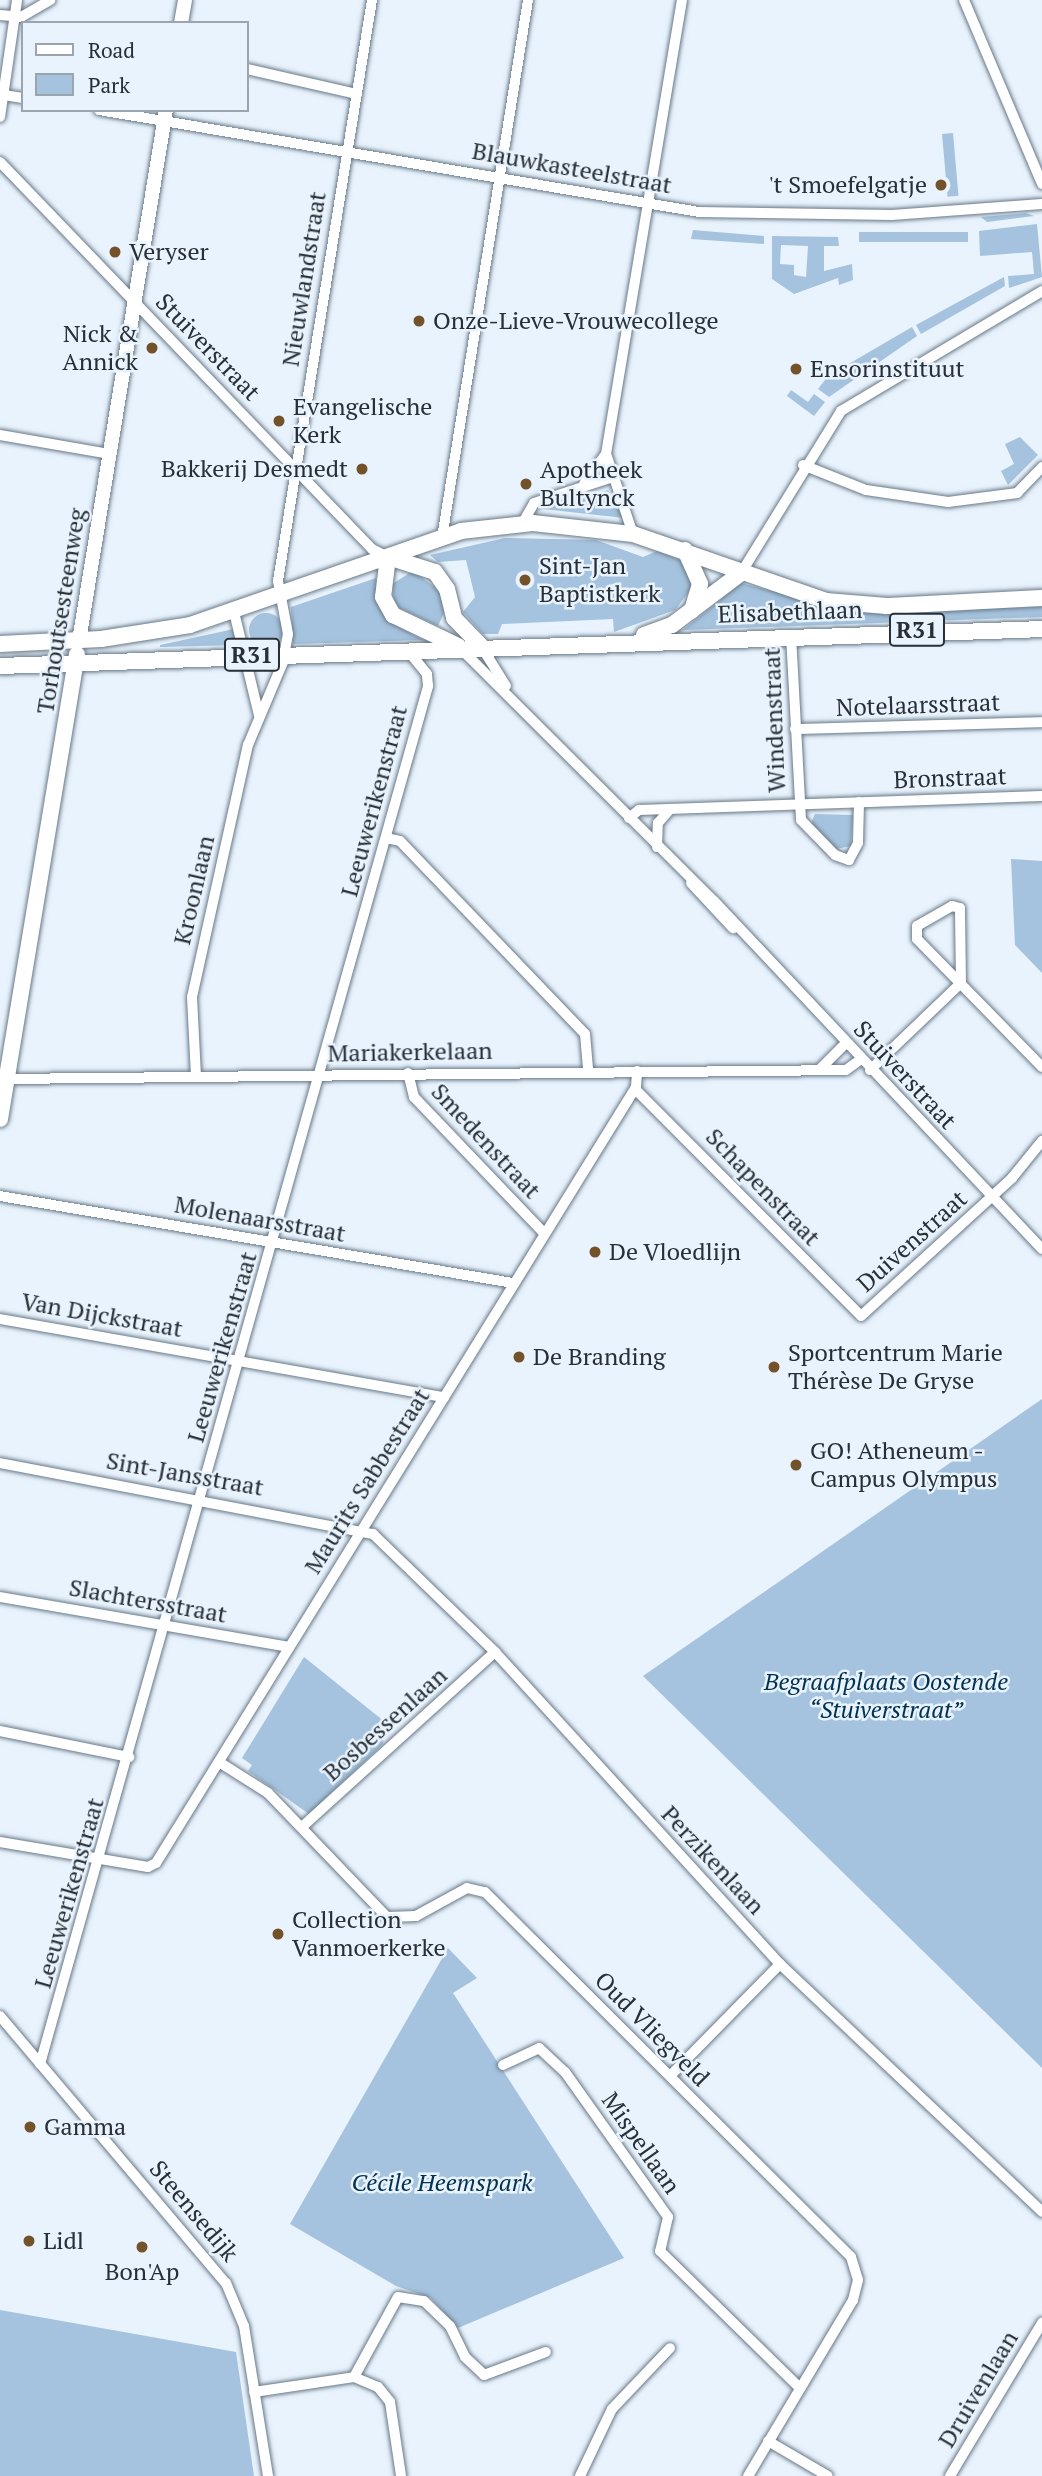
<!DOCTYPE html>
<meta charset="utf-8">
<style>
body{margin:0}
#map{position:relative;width:1042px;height:2476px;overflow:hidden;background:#e8f3fd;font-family:"PT Serif",serif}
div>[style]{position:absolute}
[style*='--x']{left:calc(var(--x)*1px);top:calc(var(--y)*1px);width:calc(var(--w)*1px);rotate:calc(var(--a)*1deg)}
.green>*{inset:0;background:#a5c3de;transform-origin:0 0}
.round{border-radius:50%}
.roads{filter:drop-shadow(0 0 2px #687887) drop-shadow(0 0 2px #687887)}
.street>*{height:10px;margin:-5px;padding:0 5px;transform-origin:5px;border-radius:5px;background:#fff}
.secondary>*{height:14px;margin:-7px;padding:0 7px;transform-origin:7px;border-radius:7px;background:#fff}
.primary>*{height:16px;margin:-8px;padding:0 8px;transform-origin:8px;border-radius:8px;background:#fff}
.dots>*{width:19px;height:19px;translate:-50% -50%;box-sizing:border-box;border:4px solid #e8f3fd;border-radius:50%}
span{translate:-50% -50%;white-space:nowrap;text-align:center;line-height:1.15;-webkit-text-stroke:5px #e8f3fd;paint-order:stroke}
.shield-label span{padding:2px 5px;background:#e8f3fd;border:2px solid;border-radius:5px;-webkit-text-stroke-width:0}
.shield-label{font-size:23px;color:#282f36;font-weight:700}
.street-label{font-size:24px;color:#282f36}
.poi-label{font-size:24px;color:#282f36}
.right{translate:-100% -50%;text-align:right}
.left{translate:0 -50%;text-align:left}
.park-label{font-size:24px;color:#013153;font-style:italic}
.legend{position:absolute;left:21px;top:21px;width:228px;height:91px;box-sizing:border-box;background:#e8f3fd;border:2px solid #9ba5ad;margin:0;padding:9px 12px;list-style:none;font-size:21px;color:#282f36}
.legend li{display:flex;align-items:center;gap:14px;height:35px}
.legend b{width:35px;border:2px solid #9ba5ad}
</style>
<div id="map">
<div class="green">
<div style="left:953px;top:133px;width:63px;height:11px;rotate:85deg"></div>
<div style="clip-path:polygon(1026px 213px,1034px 216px,987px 222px,981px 217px)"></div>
<div style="clip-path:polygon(1037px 224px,1042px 277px,1009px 288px,1008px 276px,1034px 274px,1032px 252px,980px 256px,979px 231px)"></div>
<div style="clip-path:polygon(693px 230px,764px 236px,764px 244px,691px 239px)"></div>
<div style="left:968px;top:232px;width:10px;height:109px;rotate:90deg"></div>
<div style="clip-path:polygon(evenodd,772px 236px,838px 237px,839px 246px,824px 246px,824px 271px,852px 264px,853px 280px,839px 285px,838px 278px,794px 294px,772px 279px,772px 236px,781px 245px,808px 246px,806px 277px,794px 275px,794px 265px,780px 264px,781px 245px)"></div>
<div style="clip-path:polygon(1004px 277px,1005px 286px,921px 334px,916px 325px)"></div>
<div style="clip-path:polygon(912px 327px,917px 336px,829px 397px,818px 389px,828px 376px)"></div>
<div style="clip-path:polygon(791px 390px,808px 402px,814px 394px,825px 402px,814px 416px,787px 396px)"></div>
<div style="clip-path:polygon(1020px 437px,1038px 455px,1008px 485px,1001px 471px,1014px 464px,1005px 444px)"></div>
<div style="clip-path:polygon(608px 490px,624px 518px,543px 509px,555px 500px,556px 508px)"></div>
<div style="clip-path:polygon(505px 538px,596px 540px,643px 557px,657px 551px,685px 562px,695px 584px,675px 610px,614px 632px,613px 619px,502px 624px,498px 634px,483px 634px,463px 612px,475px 597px,466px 560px,438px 562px,430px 555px)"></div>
<div style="clip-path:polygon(413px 571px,440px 591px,445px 611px,438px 626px,395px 606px,392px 584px)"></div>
<div style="clip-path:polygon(376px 578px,377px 599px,392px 623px,423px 640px,293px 644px,291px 607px)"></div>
<div style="clip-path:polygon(741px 583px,850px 611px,1042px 607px,1042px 617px,683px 630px)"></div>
<div class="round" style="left:249px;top:613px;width:34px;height:34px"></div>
<div style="clip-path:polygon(234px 629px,238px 645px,160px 647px,160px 645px)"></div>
<div style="clip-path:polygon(815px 814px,853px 815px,851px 846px,836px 849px,811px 823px)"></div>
<div style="clip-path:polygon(1011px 859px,1042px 861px,1042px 973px,1015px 945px)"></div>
<div style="clip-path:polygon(1042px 1399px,1042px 2068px,643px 1676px)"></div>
<div style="clip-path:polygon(304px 1657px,385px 1722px,383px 1744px,309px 1814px,248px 1771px,252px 1765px,242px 1758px)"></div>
<div style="clip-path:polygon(448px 1948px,477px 1978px,453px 1993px,624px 2258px,458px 2328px,431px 2298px,396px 2286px,290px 2224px)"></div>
<div style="clip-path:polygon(0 2310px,236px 2352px,254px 2476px,0 2476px)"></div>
</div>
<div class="roads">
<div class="street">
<div style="--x:964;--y:0;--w:200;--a:67"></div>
<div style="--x:0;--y:15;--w:21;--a:5"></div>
<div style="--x:21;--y:17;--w:34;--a:-30"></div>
<div style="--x:247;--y:69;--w:113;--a:12.8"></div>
<div style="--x:4;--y:95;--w:19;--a:9"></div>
<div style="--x:99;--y:110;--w:609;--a:9.65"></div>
<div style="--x:699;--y:212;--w:193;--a:0.9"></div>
<div style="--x:892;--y:215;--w:150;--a:-4.2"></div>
<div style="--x:0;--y:117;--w:118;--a:-81.7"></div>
<div style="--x:0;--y:162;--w:537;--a:46.13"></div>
<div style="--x:372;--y:549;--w:18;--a:27"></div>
<div style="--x:0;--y:435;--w:112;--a:9.8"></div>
<div style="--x:803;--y:465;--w:68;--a:21.6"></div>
<div style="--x:866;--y:490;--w:83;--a:8.3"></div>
<div style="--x:948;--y:502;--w:70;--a:-7.4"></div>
<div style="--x:1017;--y:493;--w:36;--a:-46"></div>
<div style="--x:584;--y:484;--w:37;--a:-54"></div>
<div style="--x:522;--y:524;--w:24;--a:-60"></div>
<div style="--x:534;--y:503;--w:80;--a:-18.2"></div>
<div style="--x:633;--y:534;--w:84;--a:-108.6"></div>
<div style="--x:606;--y:454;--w:460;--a:-80.5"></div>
<div style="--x:442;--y:538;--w:545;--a:-80.92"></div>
<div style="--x:741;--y:573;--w:190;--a:-58.3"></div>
<div style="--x:841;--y:411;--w:234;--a:-30.8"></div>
<div style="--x:234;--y:612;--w:106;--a:76.4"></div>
<div style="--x:791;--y:635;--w:185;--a:86.9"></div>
<div style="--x:801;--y:820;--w:49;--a:45.8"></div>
<div style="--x:835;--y:855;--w:15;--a:20"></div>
<div style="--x:849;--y:860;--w:19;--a:-62"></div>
<div style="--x:858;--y:843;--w:41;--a:-88.6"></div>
<div style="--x:481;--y:646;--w:47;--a:58"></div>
<div style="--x:461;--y:649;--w:357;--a:44.9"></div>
<div style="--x:714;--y:901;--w:478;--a:46.7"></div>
<div style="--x:795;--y:729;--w:247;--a:-1.6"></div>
<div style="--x:629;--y:818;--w:13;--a:-39"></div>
<div style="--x:639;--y:810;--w:403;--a:-2"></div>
<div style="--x:386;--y:838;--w:14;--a:12"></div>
<div style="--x:400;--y:841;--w:267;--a:46.2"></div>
<div style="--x:585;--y:1034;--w:37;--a:85"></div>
<div style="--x:657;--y:847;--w:24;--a:-88"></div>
<div style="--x:658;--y:823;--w:18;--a:-49"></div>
<div style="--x:691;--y:883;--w:62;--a:47"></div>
<div style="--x:961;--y:983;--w:75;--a:-90.8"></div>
<div style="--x:960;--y:908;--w:8;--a:-166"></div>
<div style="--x:952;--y:906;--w:40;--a:150.3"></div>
<div style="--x:917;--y:926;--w:13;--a:90"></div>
<div style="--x:917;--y:939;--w:179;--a:45.7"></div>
<div style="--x:821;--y:1068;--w:35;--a:-45"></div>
<div style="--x:870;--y:1070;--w:126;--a:-43.7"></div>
<div style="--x:408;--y:1073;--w:25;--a:76"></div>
<div style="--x:414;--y:1097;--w:187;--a:46.3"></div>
<div style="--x:196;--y:1076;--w:79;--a:-92.9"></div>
<div style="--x:192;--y:997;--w:258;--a:-77.5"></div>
<div style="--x:248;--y:745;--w:90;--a:-67.1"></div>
<div style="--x:283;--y:662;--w:28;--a:-80"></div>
<div style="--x:288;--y:634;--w:54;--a:-100.7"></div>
<div style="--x:278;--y:581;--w:589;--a:-80.81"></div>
<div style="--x:4;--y:1079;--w:842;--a:-0.61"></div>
<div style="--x:846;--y:1070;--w:17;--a:-36"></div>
<div style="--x:635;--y:1089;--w:320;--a:45.1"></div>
<div style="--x:861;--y:1316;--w:205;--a:-42.4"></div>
<div style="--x:1012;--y:1178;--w:48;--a:-51"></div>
<div style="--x:0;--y:1196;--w:520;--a:9.63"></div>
<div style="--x:0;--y:1319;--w:451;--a:10"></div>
<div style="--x:0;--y:1463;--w:380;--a:10.8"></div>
<div style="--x:373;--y:1534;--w:170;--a:44"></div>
<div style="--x:495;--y:1652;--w:423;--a:47.6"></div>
<div style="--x:780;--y:1964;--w:361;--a:43.4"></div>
<div style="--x:0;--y:1597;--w:293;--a:9.8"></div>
<div style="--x:0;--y:1731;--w:132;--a:11.4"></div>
<div style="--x:219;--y:1762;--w:58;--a:32.3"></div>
<div style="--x:268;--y:1793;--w:172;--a:46.2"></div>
<div style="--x:387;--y:1917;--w:29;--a:-2"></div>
<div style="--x:416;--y:1916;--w:58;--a:-28.8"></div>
<div style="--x:467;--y:1888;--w:18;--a:13"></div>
<div style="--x:485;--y:1892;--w:517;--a:44.92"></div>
<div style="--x:851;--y:2257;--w:24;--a:73"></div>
<div style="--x:858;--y:2280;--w:21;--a:104"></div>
<div style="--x:853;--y:2300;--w:205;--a:120.8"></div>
<div style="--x:303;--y:1826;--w:259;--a:-42.2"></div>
<div style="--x:0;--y:1842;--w:150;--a:9.6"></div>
<div style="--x:148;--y:1867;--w:9;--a:-27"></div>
<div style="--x:156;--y:1863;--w:912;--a:-58.26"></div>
<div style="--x:636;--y:1087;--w:16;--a:-86"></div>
<div style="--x:0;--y:2016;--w:350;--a:49.8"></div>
<div style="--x:226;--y:2283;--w:47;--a:67.3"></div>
<div style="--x:244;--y:2326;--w:152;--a:80.9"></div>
<div style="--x:40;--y:2064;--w:1432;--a:-74.27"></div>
<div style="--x:428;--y:686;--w:12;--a:-95"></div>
<div style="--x:427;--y:674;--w:28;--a:-129"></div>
<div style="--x:503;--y:2065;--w:40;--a:-25"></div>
<div style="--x:539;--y:2048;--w:35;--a:43"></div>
<div style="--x:565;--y:2072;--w:178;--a:54.6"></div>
<div style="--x:668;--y:2217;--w:35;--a:103"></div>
<div style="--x:660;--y:2251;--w:196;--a:44.4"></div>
<div style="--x:670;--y:2076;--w:157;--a:-45.5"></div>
<div style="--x:354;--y:2377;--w:91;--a:-61.2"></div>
<div style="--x:398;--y:2297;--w:26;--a:9"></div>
<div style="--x:424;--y:2301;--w:36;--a:44"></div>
<div style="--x:450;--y:2326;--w:34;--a:64"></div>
<div style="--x:465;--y:2357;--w:26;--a:43"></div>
<div style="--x:484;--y:2375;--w:66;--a:-20.4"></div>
<div style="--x:254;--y:2392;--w:101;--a:-8.5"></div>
<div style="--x:354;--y:2377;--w:26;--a:23"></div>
<div style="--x:378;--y:2387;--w:19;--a:51"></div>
<div style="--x:390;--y:2402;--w:75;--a:81.5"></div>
<div style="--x:768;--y:2441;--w:69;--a:30.3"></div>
<div style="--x:580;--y:2476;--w:74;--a:-64.5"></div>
<div style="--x:612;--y:2409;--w:84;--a:-46.4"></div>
<div style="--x:950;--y:2476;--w:179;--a:-59"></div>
</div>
<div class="secondary">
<div style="--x:181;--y:23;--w:23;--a:-80"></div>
<div style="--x:79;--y:641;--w:538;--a:-80.7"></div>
</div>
<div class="primary">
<div style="--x:685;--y:550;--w:37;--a:66"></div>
<div style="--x:700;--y:584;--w:28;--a:107"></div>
<div style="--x:388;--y:557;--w:49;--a:17.7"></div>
<div style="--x:435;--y:572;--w:21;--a:55"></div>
<div style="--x:447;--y:589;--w:30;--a:76"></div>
<div style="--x:454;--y:618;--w:39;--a:46"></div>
<div style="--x:388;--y:557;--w:40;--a:97.1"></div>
<div style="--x:383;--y:597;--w:21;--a:61"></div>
<div style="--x:393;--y:615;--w:72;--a:25.5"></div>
<div style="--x:644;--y:635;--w:30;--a:-20"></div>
<div style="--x:672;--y:625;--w:86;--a:-37"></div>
<div style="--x:0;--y:644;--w:101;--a:-2.8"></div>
<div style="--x:101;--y:639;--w:90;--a:-8.9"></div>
<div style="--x:190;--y:625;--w:287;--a:-19.1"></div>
<div style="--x:461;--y:531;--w:72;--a:-6.3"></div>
<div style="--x:533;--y:523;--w:101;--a:6.3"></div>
<div style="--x:633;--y:534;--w:204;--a:19.1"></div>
<div style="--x:826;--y:601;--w:61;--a:4.7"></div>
<div style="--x:887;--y:606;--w:155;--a:-3"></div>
<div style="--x:0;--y:666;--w:1043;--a:-2.03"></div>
<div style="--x:0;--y:1119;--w:471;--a:-80.6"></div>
</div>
</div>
<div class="dots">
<div style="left:941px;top:185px;background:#745229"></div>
<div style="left:115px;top:252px;background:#745229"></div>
<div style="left:419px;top:321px;background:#745229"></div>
<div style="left:152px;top:348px;background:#745229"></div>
<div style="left:796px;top:369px;background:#745229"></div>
<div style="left:279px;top:421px;background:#745229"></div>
<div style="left:362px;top:469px;background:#745229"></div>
<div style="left:526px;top:484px;background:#745229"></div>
<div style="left:525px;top:580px;background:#745229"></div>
<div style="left:595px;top:1252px;background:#745229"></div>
<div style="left:519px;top:1357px;background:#745229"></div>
<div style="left:774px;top:1367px;background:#745229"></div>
<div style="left:796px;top:1465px;background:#745229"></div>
<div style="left:278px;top:1934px;background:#745229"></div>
<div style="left:30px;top:2127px;background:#745229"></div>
<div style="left:29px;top:2241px;background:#745229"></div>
<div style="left:142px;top:2247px;background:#745229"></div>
</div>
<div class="shield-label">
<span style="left:917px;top:630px">R31</span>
<span style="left:252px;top:655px">R31</span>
</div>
<div class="street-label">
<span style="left:572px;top:168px;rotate:10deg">Blauwkasteelstraat</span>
<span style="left:304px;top:279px;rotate:-81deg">Nieuwlandstraat</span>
<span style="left:208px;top:347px;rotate:46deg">Stuiverstraat</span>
<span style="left:61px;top:611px;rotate:-81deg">Torhoutsesteenweg</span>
<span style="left:790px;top:612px;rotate:-2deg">Elisabethlaan</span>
<span style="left:918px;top:705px;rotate:-2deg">Notelaarsstraat</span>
<span style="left:774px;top:720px;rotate:-92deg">Windenstraat</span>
<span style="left:950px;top:778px;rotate:-2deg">Bronstraat</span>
<span style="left:374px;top:801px;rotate:-75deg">Leeuwerikenstraat</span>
<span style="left:194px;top:890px;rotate:-77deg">Kroonlaan</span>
<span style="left:410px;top:1052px;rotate:-1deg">Mariakerkelaan</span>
<span style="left:905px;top:1075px;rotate:47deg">Stuiverstraat</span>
<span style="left:486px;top:1141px;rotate:47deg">Smedenstraat</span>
<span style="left:763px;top:1187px;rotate:46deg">Schapenstraat</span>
<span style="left:260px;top:1219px;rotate:10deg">Molenaarsstraat</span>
<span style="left:912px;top:1241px;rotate:-42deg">Duivenstraat</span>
<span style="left:102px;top:1315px;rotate:10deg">Van Dijckstraat</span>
<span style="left:222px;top:1347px;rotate:-74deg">Leeuwerikenstraat</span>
<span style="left:185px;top:1474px;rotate:10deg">Sint-Jansstraat</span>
<span style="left:367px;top:1481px;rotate:-58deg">Maurits Sabbestraat</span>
<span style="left:148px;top:1601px;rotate:10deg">Slachtersstraat</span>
<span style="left:385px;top:1724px;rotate:-42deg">Bosbessenlaan</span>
<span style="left:713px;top:1860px;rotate:47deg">Perzikenlaan</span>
<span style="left:69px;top:1893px;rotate:-74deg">Leeuwerikenstraat</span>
<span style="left:652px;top:2029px;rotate:45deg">Oud Vliegveld</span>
<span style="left:641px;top:2143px;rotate:55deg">Mispellaan</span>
<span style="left:194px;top:2211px;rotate:50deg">Steensedijk</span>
<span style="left:978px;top:2389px;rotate:-59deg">Druivenlaan</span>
</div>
<div class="poi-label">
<span class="right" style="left:927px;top:185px">'t Smoefelgatje</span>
<span class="left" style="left:129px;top:252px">Veryser</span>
<span class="left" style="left:433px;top:321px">Onze-Lieve-Vrouwecollege</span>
<span class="right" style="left:138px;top:348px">Nick &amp;<br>Annick</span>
<span class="left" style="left:810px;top:369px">Ensorinstituut</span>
<span class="left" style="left:293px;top:421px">Evangelische<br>Kerk</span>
<span class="right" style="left:348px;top:469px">Bakkerij Desmedt</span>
<span class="left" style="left:540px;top:484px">Apotheek<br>Bultynck</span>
<span class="left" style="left:539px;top:580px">Sint-Jan<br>Baptistkerk</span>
<span class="left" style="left:609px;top:1252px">De Vloedlijn</span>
<span class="left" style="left:788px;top:1367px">Sportcentrum Marie<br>Thérèse De Gryse</span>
<span class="left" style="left:533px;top:1357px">De Branding</span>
<span class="left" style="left:810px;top:1465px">GO! Atheneum -<br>Campus Olympus</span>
<span class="left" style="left:292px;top:1934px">Collection<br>Vanmoerkerke</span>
<span class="left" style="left:44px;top:2127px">Gamma</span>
<span class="left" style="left:43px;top:2241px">Lidl</span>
<span style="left:142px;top:2272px">Bon'Ap</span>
</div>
<div class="park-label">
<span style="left:886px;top:1696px">Begraafplaats Oostende<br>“Stuiverstraat”</span>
<span style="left:442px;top:2183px">Cécile Heemspark</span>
</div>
<ul class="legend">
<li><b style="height:9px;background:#fff"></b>Road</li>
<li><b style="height:19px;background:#a5c3de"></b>Park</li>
</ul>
</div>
